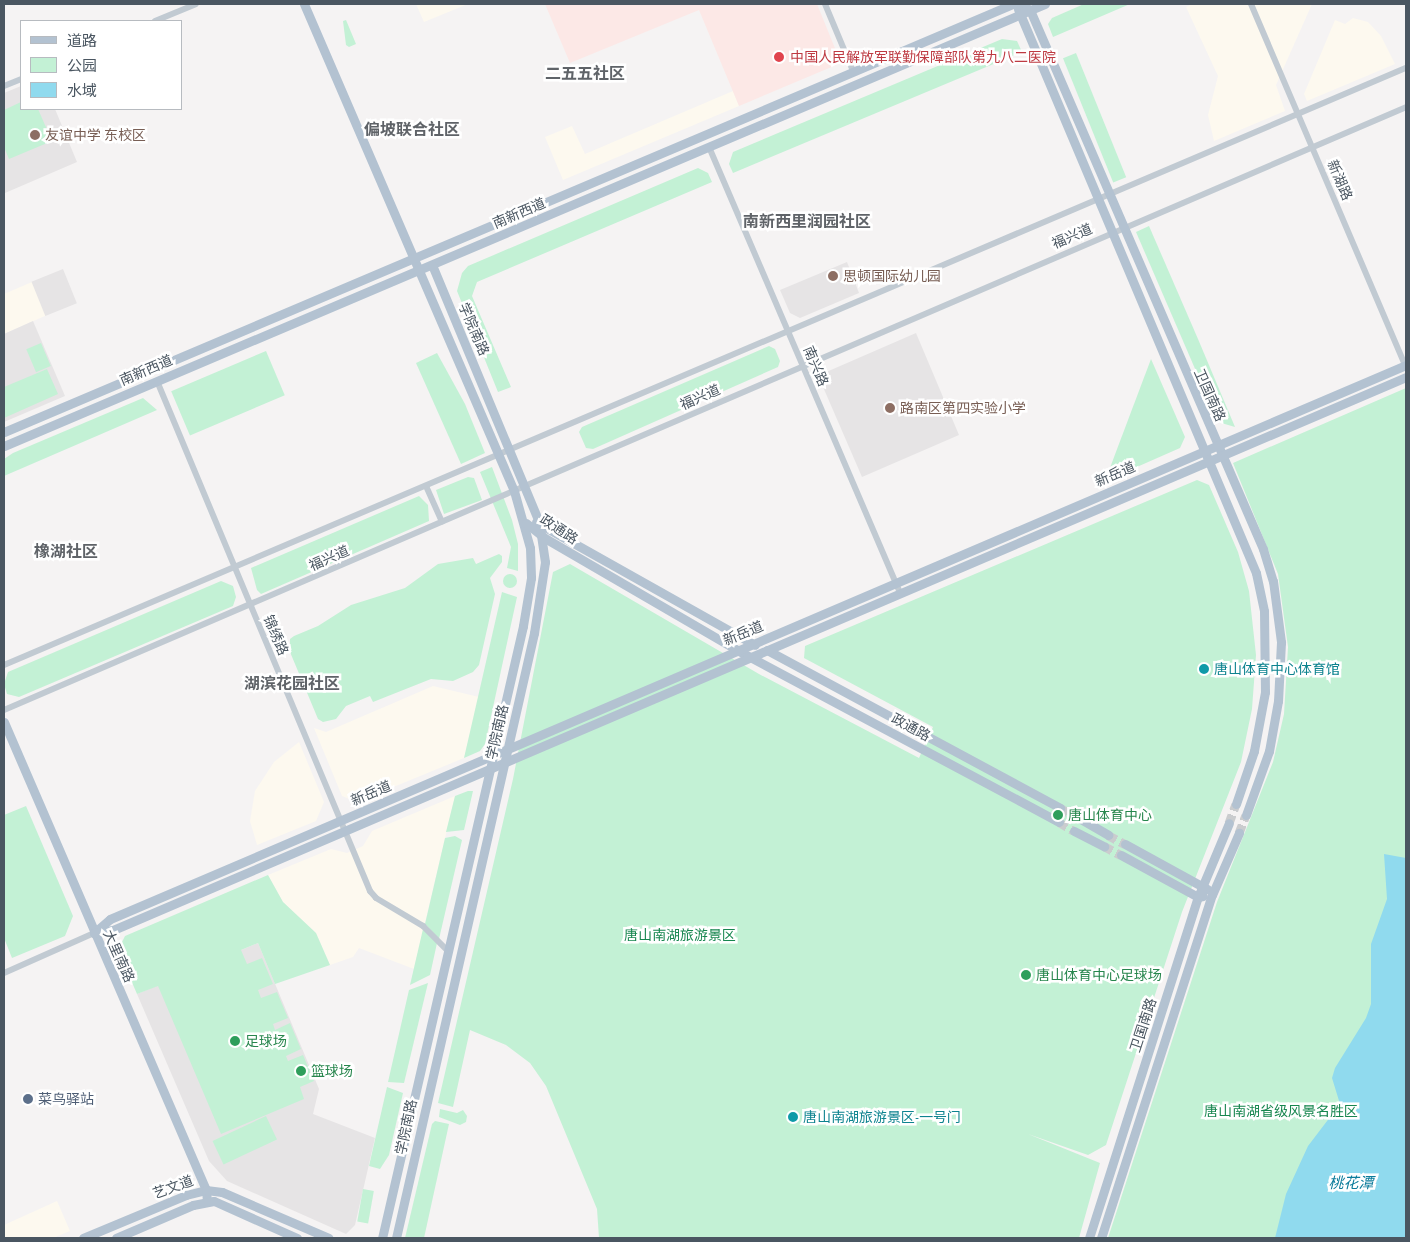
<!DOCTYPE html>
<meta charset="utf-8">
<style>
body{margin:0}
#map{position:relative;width:1410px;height:1242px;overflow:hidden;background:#f5f3f3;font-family:"PT Sans Narrow","Noto Sans SC",sans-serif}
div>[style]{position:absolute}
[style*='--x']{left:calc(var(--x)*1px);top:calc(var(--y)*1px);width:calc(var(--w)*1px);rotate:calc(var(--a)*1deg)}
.commercial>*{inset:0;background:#fdf9ef}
.education>*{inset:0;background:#e6e4e5;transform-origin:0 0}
.medical>*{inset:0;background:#fce8e6}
.green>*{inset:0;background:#c3f1d5;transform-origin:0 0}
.round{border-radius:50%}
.water>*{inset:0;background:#90daee}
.major-tunnel>*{height:9px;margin-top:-4.5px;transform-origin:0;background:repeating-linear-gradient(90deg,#caccce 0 9px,transparent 0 13.5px)}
.minor>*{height:6px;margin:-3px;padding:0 3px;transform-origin:3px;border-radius:3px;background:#c1cad2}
.major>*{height:9px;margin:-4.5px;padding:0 4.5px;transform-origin:4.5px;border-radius:4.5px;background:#b3c2d1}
.dots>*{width:14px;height:14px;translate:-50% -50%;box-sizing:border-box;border:2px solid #fff;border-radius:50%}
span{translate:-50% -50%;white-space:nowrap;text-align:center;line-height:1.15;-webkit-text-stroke:5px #fff;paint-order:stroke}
.health-label{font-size:14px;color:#be3a42}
.left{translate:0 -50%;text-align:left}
.education-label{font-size:14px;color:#785e54}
.street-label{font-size:14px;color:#4a5661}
.culture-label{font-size:14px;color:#0d838f}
.leisure-label{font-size:14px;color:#27864d}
.park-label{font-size:14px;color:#17864f}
.service-label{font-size:14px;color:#4e5e75}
.water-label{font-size:15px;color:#0c7c9b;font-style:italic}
.quarter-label{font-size:16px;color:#5f6368;font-weight:700}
.frame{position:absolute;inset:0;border:5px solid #4a5661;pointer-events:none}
.legend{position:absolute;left:20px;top:20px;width:162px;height:90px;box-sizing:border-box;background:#fff;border:1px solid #b7bbc0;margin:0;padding:6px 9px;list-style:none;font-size:15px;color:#4a5661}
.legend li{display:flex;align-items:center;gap:10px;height:25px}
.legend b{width:25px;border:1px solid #b7bbc0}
</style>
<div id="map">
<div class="commercial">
<div style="clip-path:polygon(416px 4px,468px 4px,424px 22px)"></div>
<div style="clip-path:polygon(1192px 4px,1312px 4px,1276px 85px,1285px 111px,1214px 141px,1208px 115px,1218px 76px,1186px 7px)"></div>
<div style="clip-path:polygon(1353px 18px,1368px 22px,1381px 36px,1395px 64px,1307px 101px,1304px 94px,1335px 20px,1345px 24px)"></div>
<div style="clip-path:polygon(733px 91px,739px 106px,563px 180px,545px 137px,572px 126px,585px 154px)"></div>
<div style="clip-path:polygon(32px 282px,47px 315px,4px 334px,4px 294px)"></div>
<div style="clip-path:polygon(433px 686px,479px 697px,464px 758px,357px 802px,342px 796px,314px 728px,326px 732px)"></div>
<div style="clip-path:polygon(299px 742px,324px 802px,316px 821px,257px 845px,250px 821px,255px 791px,274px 762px)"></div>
<div style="clip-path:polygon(455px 796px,414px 969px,359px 948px,353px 957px,330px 965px,316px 933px,283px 902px,268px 875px,331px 849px,347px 853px,363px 846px,372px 831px)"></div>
<div style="clip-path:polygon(57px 1201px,70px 1231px,53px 1238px,4px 1238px,4px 1225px)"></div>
</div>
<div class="education">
<div style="clip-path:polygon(21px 86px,21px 109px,55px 109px,77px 162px,5px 193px,4px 93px)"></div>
<div style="clip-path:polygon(847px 262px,859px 293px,800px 318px,790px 313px,780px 290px)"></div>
<div style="left:63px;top:269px;width:37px;height:34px;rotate:68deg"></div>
<div style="clip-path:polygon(33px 321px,65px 396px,4px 422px,4px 334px)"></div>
<div style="clip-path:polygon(916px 333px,959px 435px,862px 477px,820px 380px,824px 373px)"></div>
<div style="clip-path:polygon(258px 943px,319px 1089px,313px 1114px,375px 1138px,355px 1225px,346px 1234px,227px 1181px,209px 1161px,137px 994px)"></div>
</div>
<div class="medical">
<div style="clip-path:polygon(545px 4px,817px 4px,841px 63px,739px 106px,699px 10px,570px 63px)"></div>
</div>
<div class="green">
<div style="clip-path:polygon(1084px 4px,1130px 4px,1053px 37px,1048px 24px,1052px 18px)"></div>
<div style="clip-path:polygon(346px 20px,356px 44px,349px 47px,346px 45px,343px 21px)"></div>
<div style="clip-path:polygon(1002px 39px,1017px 41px,1022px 52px,733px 173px,729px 164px,733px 152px)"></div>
<div style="left:1076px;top:53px;width:134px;height:14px;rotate:68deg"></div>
<div style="clip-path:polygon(21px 102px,21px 109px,38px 109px,52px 141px,9px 159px,4px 147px,4px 110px)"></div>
<div style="clip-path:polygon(698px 168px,708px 173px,712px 182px,477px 282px,472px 296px,511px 387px,498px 392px,457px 291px,462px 273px,468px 266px)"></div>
<div style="clip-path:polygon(1149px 226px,1198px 339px,1235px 427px,1218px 422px,1136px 232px)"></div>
<div style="left:41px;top:343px;width:25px;height:16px;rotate:67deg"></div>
<div style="clip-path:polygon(769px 346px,775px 349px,780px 361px,778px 367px,593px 449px,586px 448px,579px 432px,582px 427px)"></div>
<div style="left:266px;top:351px;width:48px;height:103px;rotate:67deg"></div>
<div style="clip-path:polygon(437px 353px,465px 404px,485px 453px,461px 464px,416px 363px)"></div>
<div style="clip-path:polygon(1151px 359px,1185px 437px,1180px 448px,1105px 481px)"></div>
<div style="clip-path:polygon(47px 369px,58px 394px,4px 418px,4px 387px)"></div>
<div style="clip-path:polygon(1406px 388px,1406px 1238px,1108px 1238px,1217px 902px,1273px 762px,1284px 714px,1288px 647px,1278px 574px,1233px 463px)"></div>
<div style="clip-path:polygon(143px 398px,157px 410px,4px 476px,4px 459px,13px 453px)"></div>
<div style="clip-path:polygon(492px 467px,512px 520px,518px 544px,518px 571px,507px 568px,511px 547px,480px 472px)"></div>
<div style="clip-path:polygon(468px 477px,474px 478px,482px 500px,444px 514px,436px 490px)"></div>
<div style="clip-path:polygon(1197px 480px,1209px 485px,1238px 552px,1249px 591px,1256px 655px,1252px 709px,1241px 762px,1182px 912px,1106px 1145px,1088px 1155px,1028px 1134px,1100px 1163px,1079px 1238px,599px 1238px,597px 1209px,546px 1086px,530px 1063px,506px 1045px,470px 1030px,453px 1107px,438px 1103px,513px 779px,553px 572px,570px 564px,759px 674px,919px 758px,933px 727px,804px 658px,805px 646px)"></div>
<div style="clip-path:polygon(419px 496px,428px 505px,429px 521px,261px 594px,257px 590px,251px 568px)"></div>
<div style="clip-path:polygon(499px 554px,502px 556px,502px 562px,490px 578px,495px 594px,479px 665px,473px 672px,453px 681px,431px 679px,373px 702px,370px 696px,346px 706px,336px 719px,323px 722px,318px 719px,290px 652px,290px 639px,294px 636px,318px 626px,351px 605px,405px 588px,438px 564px,473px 558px,476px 564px)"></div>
<div class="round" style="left:503px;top:574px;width:14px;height:14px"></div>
<div style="clip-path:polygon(221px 581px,233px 586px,236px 597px,233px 606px,19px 697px,7px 694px,4px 684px,8px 672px)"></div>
<div style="clip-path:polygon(502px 592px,517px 597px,485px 744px,480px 751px,464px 758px)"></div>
<div style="clip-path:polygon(468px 791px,473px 791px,464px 830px,446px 832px,455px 796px)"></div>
<div style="clip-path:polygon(26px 806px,73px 916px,65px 936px,12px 958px,4px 938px,4px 815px)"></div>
<div style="clip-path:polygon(455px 836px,462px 840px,439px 939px,425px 924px,445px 838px)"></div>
<div style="clip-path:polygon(268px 875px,283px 902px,316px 933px,330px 965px,275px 984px,258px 943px,241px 950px,247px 964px,262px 958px,273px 984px,258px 990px,261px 998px,277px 992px,288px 1018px,273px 1024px,275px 1030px,290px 1023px,301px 1049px,286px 1056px,288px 1061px,303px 1055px,314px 1081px,300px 1087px,304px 1099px,221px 1134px,158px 986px,137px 994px,118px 950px,125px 936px)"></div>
<div style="clip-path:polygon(423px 929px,437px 943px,430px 975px,410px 985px)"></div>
<div style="clip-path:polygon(428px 983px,404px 1083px,388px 1082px,409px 990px)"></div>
<div style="clip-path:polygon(387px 1087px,403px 1093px,389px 1155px,380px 1169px,369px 1166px)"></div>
<div style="clip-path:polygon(440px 1109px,457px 1113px,463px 1110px,467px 1116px,466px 1122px,460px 1125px,439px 1117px)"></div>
<div style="left:266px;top:1116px;width:26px;height:59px;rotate:65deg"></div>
<div style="clip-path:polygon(435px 1121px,449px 1124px,424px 1238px,405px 1238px,432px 1124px)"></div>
<div style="left:363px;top:1189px;width:11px;height:33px;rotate:10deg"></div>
</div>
<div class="water">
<div style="clip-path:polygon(1384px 854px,1406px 858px,1406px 1238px,1275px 1238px,1286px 1194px,1308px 1146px,1340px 1104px,1332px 1078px,1335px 1068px,1366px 1018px,1371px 1004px,1371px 944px,1387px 899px)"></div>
</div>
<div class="major-tunnel">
<div style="--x:1060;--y:808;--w:21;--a:28"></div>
<div style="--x:1059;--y:822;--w:17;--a:31"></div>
<div style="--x:1229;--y:823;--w:20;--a:-70"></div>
<div style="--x:1239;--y:833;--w:19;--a:-69"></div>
<div style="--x:1108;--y:835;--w:19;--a:28"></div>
<div style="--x:1104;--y:846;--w:19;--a:28"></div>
</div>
<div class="minor">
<div style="--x:825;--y:4;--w:73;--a:67.3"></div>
<div style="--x:1251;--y:4;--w:395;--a:66.9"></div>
<div style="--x:155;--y:21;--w:44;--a:-22.5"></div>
<div style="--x:4;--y:86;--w:18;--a:-22"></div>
<div style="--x:709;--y:147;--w:486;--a:66.8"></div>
<div style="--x:157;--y:381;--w:553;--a:67.33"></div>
<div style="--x:370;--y:891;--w:9;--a:49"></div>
<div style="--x:376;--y:898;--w:55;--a:30.8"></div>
<div style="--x:423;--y:926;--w:34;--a:45"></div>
<div style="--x:426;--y:486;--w:39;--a:66"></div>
<div style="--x:4;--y:665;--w:1524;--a:-23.07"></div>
<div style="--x:4;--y:710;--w:1526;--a:-23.27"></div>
<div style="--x:4;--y:973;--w:98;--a:-24"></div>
</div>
<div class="major">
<div style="--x:304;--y:4;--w:530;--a:66.67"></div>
<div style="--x:514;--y:491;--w:59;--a:74.3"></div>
<div style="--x:530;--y:548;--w:30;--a:88"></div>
<div style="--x:531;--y:578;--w:49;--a:99.5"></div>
<div style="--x:523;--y:626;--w:628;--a:102.97"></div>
<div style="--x:1021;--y:4;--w:11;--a:34"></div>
<div style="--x:1030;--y:10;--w:587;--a:66.62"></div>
<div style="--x:1263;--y:549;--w:34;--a:73"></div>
<div style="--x:1273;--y:581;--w:62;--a:82.5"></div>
<div style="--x:1281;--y:642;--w:59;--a:92.9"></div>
<div style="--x:1278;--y:701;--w:51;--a:100.2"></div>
<div style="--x:1269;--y:751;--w:68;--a:109.8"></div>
<div style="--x:1018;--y:9;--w:612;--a:67.12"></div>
<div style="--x:1256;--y:573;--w:39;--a:78"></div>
<div style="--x:1264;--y:611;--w:81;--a:89.3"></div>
<div style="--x:1265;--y:692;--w:60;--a:100.6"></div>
<div style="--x:1254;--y:751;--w:56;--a:108.8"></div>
<div style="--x:4;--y:432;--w:1096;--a:-22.99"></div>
<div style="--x:4;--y:446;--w:1131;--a:-23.01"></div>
<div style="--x:536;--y:522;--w:251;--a:29.3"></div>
<div style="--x:526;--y:523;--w:22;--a:39"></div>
<div style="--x:543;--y:537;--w:225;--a:30.2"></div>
<div style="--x:737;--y:650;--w:365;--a:28.1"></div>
<div style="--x:767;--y:650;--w:333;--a:28.3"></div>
<div style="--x:4;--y:722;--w:510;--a:66.65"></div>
<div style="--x:206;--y:1190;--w:12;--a:85"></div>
<div style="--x:1079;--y:818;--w:34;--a:30"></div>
<div style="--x:1074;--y:831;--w:34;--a:27"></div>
<div style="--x:1125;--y:844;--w:94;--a:28.8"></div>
<div style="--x:1121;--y:855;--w:88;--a:28.6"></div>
<div style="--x:1198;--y:897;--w:5;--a:-11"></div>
<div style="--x:94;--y:933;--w:21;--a:-41"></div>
<div style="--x:110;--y:919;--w:1409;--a:-23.15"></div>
<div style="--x:94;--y:933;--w:19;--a:-9"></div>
<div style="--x:113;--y:930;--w:1406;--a:-23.16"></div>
<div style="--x:83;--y:1238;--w:112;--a:-22.7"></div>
<div style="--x:186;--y:1195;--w:21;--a:-14"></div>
<div style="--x:206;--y:1190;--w:16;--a:7"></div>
<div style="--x:222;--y:1192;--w:116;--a:23.3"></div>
<div style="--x:116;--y:1238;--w:84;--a:-23.2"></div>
<div style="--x:193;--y:1205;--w:21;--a:-11"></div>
<div style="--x:214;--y:1201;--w:91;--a:24"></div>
<div style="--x:396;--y:1238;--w:621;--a:-77.15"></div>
<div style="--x:534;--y:633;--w:72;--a:-81.2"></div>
<div style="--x:545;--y:562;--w:40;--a:-98.5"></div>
<div style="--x:539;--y:522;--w:278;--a:-112.6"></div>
<div style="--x:1089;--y:1238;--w:358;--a:-72.3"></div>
<div style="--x:1198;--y:897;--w:80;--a:-67.3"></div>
<div style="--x:1101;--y:1238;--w:361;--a:-72.1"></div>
<div style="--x:1212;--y:895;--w:68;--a:-66.5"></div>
</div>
<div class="dots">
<div style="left:779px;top:57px;background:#e0444e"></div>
<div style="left:35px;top:135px;background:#8d6e63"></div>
<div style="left:833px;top:276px;background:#8d6e63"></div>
<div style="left:890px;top:408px;background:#8d6e63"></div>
<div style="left:1204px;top:669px;background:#0f9aa8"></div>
<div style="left:1058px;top:815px;background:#2e9e5b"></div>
<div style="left:1026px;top:975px;background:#2e9e5b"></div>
<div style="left:235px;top:1041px;background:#2e9e5b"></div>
<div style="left:301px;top:1071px;background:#2e9e5b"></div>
<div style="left:28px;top:1099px;background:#5c6f8a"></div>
<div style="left:793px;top:1117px;background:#0f9aa8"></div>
</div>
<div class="health-label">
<span class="left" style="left:790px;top:57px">中国人民解放军联勤保障部队第九八二医院</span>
</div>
<div class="education-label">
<span class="left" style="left:45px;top:135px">友谊中学 东校区</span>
<span class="left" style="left:843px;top:276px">思顿国际幼儿园</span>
<span class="left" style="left:900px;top:408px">路南区第四实验小学</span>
</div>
<div class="street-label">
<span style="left:1340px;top:180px;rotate:67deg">新湖路</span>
<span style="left:519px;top:213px;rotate:-23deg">南新西道</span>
<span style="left:1072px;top:236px;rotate:-23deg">福兴道</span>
<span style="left:474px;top:329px;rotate:67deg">学院南路</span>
<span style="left:816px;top:366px;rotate:67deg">南兴路</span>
<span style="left:146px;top:370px;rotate:-23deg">南新西道</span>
<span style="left:1210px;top:395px;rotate:66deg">卫国南路</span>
<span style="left:700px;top:397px;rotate:-24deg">福兴道</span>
<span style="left:1115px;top:474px;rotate:-23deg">新岳道</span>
<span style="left:559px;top:529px;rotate:33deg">政通路</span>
<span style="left:329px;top:558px;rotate:-24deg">福兴道</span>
<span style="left:743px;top:633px;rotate:-22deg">新岳道</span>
<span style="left:276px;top:635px;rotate:67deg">锦绣路</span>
<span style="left:911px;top:727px;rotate:28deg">政通路</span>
<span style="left:497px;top:732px;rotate:-77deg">学院南路</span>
<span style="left:371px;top:793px;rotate:-23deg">新岳道</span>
<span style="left:119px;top:956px;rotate:66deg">大里南路</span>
<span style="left:1143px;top:1025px;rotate:-72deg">卫国南路</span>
<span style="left:406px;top:1127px;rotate:-78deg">学院南路</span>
<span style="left:173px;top:1187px;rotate:-20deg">艺文道</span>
</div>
<div class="culture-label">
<span class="left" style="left:1214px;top:669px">唐山体育中心体育馆</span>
<span class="left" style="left:803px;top:1117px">唐山南湖旅游景区-一号门</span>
</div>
<div class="leisure-label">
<span class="left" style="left:1068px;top:815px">唐山体育中心</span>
<span class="left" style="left:1036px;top:975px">唐山体育中心足球场</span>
<span class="left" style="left:245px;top:1041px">足球场</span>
<span class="left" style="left:311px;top:1071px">篮球场</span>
</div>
<div class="park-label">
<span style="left:680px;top:935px">唐山南湖旅游景区</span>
<span style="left:1281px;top:1111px">唐山南湖省级风景名胜区</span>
</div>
<div class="service-label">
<span class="left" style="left:38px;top:1099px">菜鸟驿站</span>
</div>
<div class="water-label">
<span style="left:1351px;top:1183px">桃花潭</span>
</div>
<div class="quarter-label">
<span style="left:585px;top:73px">二五五社区</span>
<span style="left:412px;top:129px">偏坡联合社区</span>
<span style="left:807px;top:221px">南新西里润园社区</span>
<span style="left:66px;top:551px">橡湖社区</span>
<span style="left:292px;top:683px">湖滨花园社区</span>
</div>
<div class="frame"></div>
<ul class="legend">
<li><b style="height:6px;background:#b3c2d1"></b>道路</li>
<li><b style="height:14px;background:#c3f1d5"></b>公园</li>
<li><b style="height:14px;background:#90daee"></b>水域</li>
</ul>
</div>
